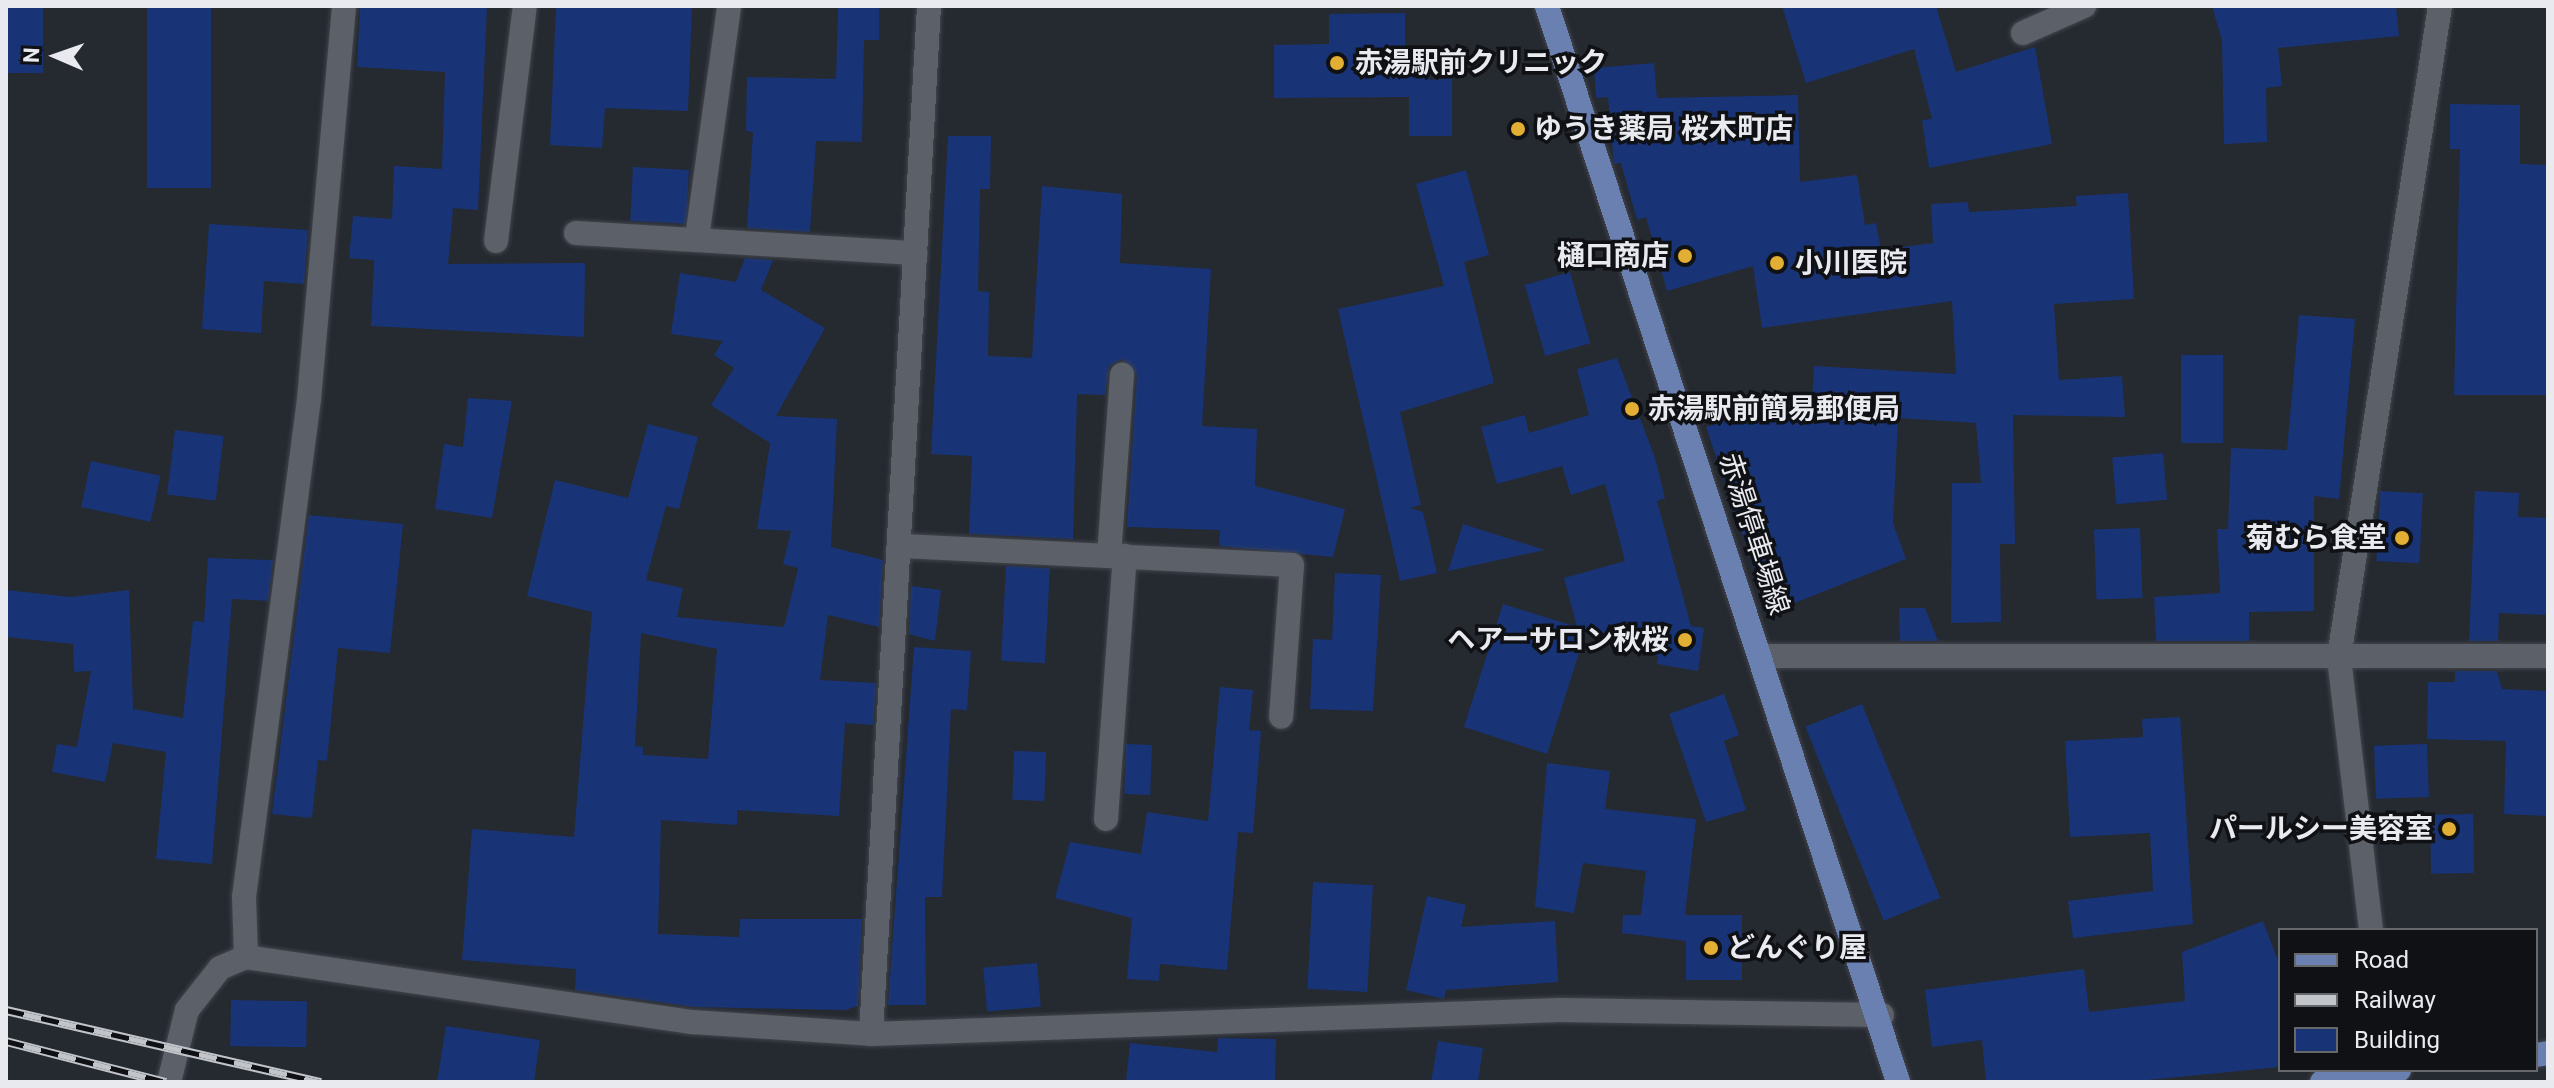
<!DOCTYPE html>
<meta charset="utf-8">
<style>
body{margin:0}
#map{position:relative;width:2554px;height:1088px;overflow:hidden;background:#252930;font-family:Roboto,"Noto Sans JP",sans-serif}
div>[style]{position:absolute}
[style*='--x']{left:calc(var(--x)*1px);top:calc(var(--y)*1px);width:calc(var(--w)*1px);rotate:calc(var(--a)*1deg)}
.building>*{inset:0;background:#193476;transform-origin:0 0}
.roads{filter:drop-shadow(0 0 2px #42454c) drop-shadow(0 0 2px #42454c)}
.minor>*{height:24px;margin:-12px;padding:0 12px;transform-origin:12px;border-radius:12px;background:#5c6068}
.major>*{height:24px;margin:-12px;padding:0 12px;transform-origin:12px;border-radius:12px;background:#6a80b0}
.rail>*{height:9px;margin-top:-4.5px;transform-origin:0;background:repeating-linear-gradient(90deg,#101115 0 18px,#c1c4c9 0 36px);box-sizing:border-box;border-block:2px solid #c1c4c9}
.dots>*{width:22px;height:22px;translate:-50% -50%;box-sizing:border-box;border:4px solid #101115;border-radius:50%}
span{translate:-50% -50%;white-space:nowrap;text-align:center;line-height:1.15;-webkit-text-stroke:7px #101115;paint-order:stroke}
.poi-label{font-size:28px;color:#e8eaef;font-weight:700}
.left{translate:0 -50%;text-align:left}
.right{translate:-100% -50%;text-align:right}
.street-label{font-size:28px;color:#e8eaef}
.frame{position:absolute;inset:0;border:8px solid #e8eaef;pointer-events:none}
.legend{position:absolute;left:2278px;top:928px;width:260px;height:144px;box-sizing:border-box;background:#101115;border:2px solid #66686c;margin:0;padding:10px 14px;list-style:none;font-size:24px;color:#e8eaef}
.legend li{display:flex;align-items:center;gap:16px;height:40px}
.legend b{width:40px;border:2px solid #66686c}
.north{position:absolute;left:16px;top:16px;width:80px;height:80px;-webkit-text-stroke:6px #101115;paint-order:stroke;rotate:272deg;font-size:22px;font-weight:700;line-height:32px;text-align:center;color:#e8eaef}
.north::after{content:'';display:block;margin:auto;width:28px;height:36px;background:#e8eaef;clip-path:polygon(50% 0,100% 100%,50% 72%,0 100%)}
</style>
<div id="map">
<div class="building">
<div style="left:6px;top:6px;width:37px;height:67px"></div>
<div style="left:147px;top:6px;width:64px;height:182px"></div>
<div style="clip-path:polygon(360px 6px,487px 6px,478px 210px,453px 208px,448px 264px,585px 263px,584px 337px,371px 326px,374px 260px,349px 258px,353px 216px,392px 219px,394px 166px,442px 169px,445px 72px,357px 67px)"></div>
<div style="clip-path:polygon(556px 6px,692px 6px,688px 111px,605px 108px,602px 148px,550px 145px)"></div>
<div style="clip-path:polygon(838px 6px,879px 6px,879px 40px,864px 40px,862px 142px,816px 141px,810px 232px,747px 228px,753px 132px,746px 131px,747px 77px,836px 79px)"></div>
<div style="clip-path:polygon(1782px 6px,1936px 6px,1956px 72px,2035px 47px,2052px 144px,1929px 168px,1922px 120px,1932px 119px,1914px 49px,1806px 83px)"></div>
<div style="clip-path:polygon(2212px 6px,2396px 6px,2399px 36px,2278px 48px,2282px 86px,2266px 88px,2267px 142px,2224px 144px,2222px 40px)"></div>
<div style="clip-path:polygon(1405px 13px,1405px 60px,1426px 60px,1430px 80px,1452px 78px,1452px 136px,1409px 136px,1409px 97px,1274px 98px,1274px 45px,1329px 44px,1329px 14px)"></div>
<div style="clip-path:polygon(1654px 63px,1657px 98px,1798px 95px,1800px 182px,1857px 175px,1865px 225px,1876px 223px,1881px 250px,1933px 243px,1931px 204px,1968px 202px,1969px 212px,2077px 206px,2076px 196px,2128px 193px,2134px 299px,2054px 304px,2059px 380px,2122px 376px,2125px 417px,2013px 415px,2015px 544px,2000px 544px,2001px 622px,1951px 623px,1952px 483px,1981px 483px,1976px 423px,1898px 418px,1893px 523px,1906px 559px,1769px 613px,1706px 427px,1773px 404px,1811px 417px,1814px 366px,1956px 374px,1952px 301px,1762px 328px,1753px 266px,1667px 291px,1646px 217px,1637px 220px,1621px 163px,1614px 164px,1608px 97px,1596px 98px,1594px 68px)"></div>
<div style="clip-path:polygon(2450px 104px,2520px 105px,2520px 164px,2548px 165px,2548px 395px,2454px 395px,2460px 149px,2450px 149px)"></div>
<div style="clip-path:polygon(948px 136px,991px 136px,990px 189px,980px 189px,978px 291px,989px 292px,988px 356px,1032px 358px,1042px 186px,1122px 194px,1120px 263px,1211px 269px,1202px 426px,1257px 429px,1255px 486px,1345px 509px,1333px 557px,1219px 546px,1220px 530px,1127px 527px,1137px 375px,1122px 359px,1109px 366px,1105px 395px,1077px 394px,1073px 539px,969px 534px,972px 456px,931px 454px)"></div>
<div style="left:633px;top:167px;width:56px;height:54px;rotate:3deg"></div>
<div style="clip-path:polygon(1466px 170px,1489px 255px,1464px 262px,1494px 383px,1400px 412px,1421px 505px,1410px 508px,1423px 512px,1437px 573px,1400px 581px,1338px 309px,1444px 286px,1416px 184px)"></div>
<div style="clip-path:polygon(209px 224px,308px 230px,304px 284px,264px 281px,261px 333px,202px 329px)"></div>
<div style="clip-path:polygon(evenodd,745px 258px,773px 260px,761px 290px,825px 328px,776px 416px,837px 419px,831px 547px,883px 560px,879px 627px,828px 615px,820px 680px,876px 683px,873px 725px,845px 723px,839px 816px,737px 810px,737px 825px,661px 820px,658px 934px,739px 937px,740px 919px,862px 919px,858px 1006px,845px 1010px,694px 1007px,575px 990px,576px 969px,462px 960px,472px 829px,574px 837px,592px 612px,527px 596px,555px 480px,628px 498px,648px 424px,698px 437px,679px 509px,666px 506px,646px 580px,683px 588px,677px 617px,784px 627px,798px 568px,783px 564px,791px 531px,757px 529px,770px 443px,711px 405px,734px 368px,714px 355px,723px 341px,671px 334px,680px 273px,736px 282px,745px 258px,641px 633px,717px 649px,708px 759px,643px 755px,643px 747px,635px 746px,641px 633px)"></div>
<div style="left:1570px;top:272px;width:74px;height:47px;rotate:74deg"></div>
<div style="clip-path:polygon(2299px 315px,2355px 319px,2339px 499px,2314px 496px,2314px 611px,2249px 612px,2249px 641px,2156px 641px,2154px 597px,2220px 593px,2217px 529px,2228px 529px,2231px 448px,2287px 450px)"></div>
<div style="left:2181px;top:355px;width:42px;height:88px"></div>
<div style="clip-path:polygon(1617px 358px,1655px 458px,1665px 498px,1657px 501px,1691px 626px,1704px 628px,1698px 671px,1657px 664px,1658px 656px,1586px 631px,1547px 754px,1464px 727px,1503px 604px,1577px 627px,1564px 578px,1625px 561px,1605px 484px,1571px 495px,1562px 466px,1497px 484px,1481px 427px,1525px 415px,1529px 433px,1589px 415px,1577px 369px)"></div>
<div style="clip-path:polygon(468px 398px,512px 401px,492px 518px,435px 509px,444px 444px,463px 447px)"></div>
<div style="left:175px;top:430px;width:49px;height:65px;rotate:7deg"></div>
<div style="left:2163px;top:453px;width:47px;height:51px;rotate:85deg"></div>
<div style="left:91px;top:461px;width:71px;height:47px;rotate:12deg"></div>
<div style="left:2380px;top:491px;width:43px;height:70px;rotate:3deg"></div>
<div style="clip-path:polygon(2475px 491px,2519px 493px,2518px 517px,2548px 518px,2548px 615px,2499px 613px,2498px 641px,2469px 641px)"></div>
<div style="clip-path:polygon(309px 515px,403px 524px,390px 653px,338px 648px,327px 761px,318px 760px,312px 818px,272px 814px)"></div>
<div style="clip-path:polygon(1463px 524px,1545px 550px,1448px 571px)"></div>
<div style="left:2140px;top:528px;width:70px;height:46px;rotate:88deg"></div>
<div style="clip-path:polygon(208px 558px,273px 560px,268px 601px,232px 599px,212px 864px,156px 859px,166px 752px,113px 743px,105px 782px,52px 772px,57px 744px,77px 747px,91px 671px,74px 672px,73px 644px,6px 637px,6px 590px,71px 597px,129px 590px,133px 709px,183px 718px,193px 621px,204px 622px)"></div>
<div style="left:1006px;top:566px;width:44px;height:95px;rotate:3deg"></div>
<div style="clip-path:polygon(1335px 573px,1381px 575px,1373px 711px,1310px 709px,1313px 639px,1332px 640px)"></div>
<div style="clip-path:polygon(911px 586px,941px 590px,935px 641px,909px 634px)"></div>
<div style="clip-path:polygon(1899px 608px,1925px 608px,1938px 641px,1900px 641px)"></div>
<div style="clip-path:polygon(914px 647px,971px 651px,967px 710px,951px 709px,942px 897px,925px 897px,926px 1005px,888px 1005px)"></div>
<div style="clip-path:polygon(2455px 671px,2497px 671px,2502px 689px,2548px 691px,2548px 816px,2504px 814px,2506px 741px,2427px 739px,2428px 682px,2455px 682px)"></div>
<div style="clip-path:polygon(1220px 687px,1253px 690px,1249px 730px,1261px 731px,1253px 833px,1238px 832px,1227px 970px,1160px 964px,1159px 981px,1127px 979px,1132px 918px,1055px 898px,1070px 842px,1141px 854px,1147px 812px,1208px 821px)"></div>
<div style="clip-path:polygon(1724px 694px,1739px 735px,1724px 741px,1746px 810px,1706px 822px,1669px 714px)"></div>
<div style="left:1862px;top:704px;width:209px;height:61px;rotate:68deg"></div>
<div style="clip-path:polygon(2180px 717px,2193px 924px,2073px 938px,2068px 901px,2153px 891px,2150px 833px,2070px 837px,2065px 741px,2143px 737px,2142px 719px)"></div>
<div style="left:1126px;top:744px;width:26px;height:50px;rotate:2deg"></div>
<div style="left:2427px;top:744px;width:53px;height:53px;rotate:88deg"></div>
<div style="left:1014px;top:751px;width:32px;height:49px;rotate:2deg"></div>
<div style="clip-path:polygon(1547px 763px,1610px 771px,1605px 809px,1696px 819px,1685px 915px,1742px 915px,1742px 980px,1686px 980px,1686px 941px,1622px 933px,1623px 915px,1641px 915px,1646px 871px,1583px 863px,1574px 913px,1535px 907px)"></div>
<div style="left:2473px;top:814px;width:59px;height:43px;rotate:89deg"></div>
<div style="left:1313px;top:882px;width:60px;height:107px;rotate:3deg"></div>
<div style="clip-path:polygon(1427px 896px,1466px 905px,1461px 927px,1555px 921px,1558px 982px,1446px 990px,1444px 999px,1406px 990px)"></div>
<div style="clip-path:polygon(2263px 921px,2280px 966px,2280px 1067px,2127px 1082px,1986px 1082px,1982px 1040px,1932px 1047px,1925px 990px,2084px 969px,2089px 1012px,2185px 1001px,2182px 952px)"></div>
<div style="left:1037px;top:963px;width:44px;height:54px;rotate:85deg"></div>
<div style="left:231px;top:1000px;width:76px;height:46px;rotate:1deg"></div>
<div style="clip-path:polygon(446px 1026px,540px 1040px,534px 1082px,437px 1082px)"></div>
<div style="clip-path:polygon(1218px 1038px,1276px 1039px,1275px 1082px,1126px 1082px,1130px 1043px,1217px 1052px)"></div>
<div style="clip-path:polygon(1438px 1041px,1483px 1048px,1478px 1082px,1431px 1082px)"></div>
</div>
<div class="roads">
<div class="minor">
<div style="--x:2023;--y:33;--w:67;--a:-23.9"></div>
<div style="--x:576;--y:233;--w:340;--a:3.4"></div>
<div style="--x:697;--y:238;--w:234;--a:-82.1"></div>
<div style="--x:496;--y:241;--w:237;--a:-83"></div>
<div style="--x:904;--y:546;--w:388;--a:2.8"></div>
<div style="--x:1292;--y:565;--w:152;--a:94.1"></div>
<div style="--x:1109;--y:556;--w:182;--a:-85.9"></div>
<div style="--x:1763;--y:656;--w:785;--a:0"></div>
<div style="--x:1106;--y:819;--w:264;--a:-85.9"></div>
<div style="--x:2371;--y:930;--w:275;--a:-96.7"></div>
<div style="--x:2339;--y:657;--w:659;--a:-81.18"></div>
<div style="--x:246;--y:957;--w:60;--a:-91.9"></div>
<div style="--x:244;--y:897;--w:502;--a:-82.56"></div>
<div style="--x:309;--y:399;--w:395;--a:-84.9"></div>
<div style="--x:871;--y:1034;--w:1030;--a:-86.77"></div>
<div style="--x:169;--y:1082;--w:74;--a:-76"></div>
<div style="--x:187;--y:1010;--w:53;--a:-51.8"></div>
<div style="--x:220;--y:968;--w:28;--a:-23"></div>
<div style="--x:246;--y:957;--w:451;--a:8.3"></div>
<div style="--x:692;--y:1022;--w:179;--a:3.8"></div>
<div style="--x:871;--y:1034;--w:689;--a:-1.99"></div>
<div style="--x:1560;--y:1010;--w:322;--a:0.9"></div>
</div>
<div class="major">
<div style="--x:1547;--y:6;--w:1132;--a:71.93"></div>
<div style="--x:2536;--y:1055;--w:12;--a:-9"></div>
<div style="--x:2322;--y:1082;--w:78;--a:-8.9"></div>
</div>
</div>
<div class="rail">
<div style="--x:6;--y:1010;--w:323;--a:12.9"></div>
<div style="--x:6;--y:1041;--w:165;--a:14.4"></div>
</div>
<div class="dots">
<div style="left:1337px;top:63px;background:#e2af34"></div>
<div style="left:1518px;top:129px;background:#e2af34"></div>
<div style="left:1685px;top:256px;background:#e2af34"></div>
<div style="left:1777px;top:263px;background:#e2af34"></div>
<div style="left:1632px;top:409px;background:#e2af34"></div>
<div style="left:2402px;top:538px;background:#e2af34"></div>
<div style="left:1685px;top:640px;background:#e2af34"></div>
<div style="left:2449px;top:829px;background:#e2af34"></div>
<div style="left:1711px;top:948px;background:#e2af34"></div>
</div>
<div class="poi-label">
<span class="left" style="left:1355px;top:63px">赤湯駅前クリニック</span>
<span class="left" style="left:1534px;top:129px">ゆうき薬局 桜木町店</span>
<span class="right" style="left:1669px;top:256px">樋口商店</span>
<span class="left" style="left:1795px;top:263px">小川医院</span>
<span class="left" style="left:1648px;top:409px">赤湯駅前簡易郵便局</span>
<span class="right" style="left:2386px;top:538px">菊むら食堂</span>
<span class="right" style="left:1669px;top:640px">ヘアーサロン秋桜</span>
<span class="right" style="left:2433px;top:829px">パールシー美容室</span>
<span class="left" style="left:1727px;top:948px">どんぐり屋</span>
</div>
<div class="street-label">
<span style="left:1754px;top:534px;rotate:72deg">赤湯停車場線</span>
</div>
<div class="frame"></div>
<ul class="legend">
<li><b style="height:10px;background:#6a80b0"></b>Road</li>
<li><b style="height:10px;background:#c1c4c9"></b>Railway</li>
<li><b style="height:22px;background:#193476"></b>Building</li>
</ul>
<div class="north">N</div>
</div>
